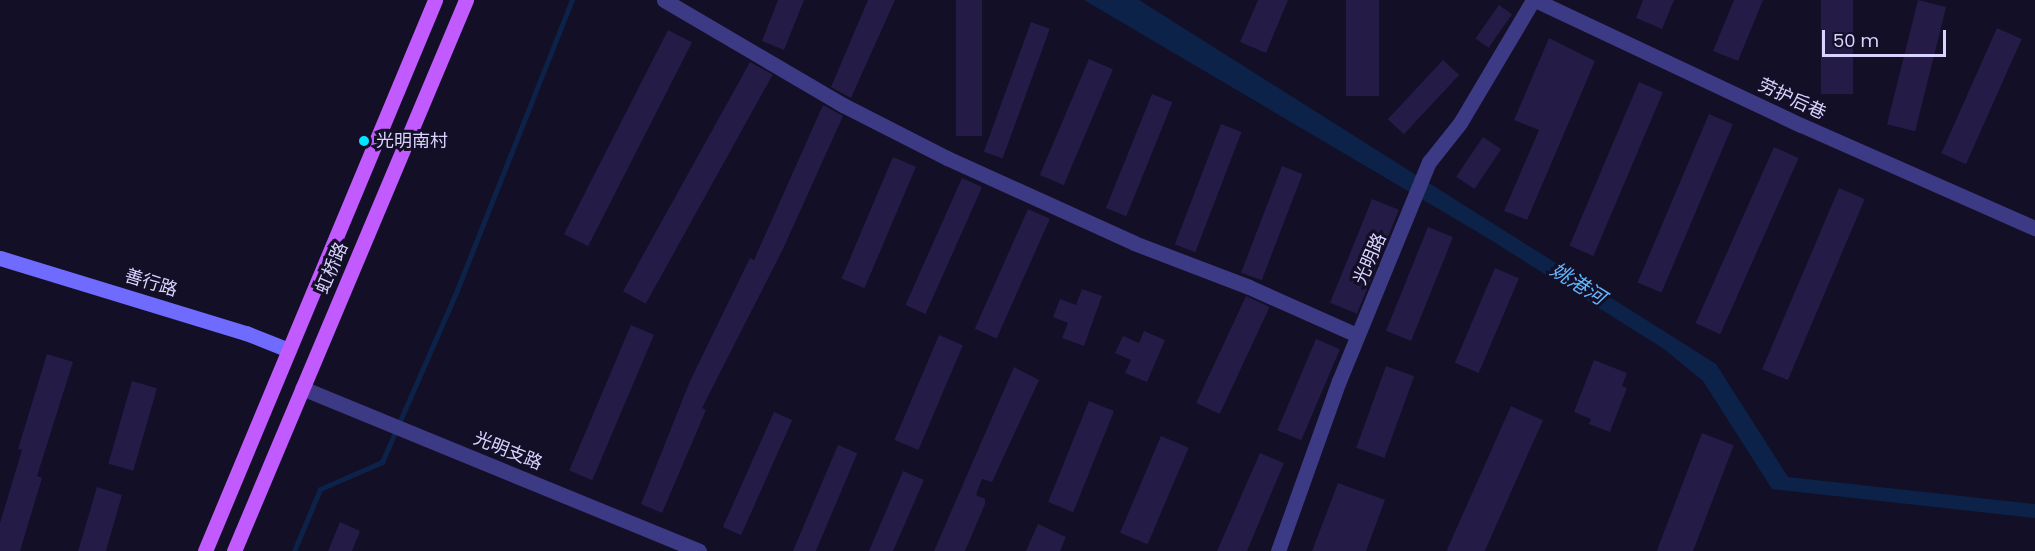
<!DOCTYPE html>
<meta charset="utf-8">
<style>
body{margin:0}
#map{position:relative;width:2035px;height:551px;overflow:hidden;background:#130f26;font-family:Poppins,"Noto Sans SC",sans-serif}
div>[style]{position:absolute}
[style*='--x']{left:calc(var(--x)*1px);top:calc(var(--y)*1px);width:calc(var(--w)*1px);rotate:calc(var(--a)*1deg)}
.water>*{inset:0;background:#0c2248}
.stream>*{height:5px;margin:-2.5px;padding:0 2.5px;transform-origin:2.5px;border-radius:2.5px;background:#0c2248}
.building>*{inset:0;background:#241b47;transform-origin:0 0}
.street>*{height:15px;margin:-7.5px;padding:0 7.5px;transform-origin:7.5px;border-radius:7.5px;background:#3d3a85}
.secondary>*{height:15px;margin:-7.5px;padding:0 7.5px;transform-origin:7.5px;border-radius:7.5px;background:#6f6bff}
.primary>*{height:15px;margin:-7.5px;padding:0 7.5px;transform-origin:7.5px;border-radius:7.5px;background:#c25bff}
.dots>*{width:16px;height:16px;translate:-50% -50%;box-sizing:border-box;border:3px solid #130f26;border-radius:50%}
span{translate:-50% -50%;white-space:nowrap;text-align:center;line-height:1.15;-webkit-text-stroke:6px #130f26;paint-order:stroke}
.street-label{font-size:18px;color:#d9d4ff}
.poi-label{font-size:18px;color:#d9d4ff}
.left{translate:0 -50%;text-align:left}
.water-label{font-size:20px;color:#62b6ff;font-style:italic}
.scale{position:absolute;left:1822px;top:30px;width:124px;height:27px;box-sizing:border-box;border:3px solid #d9d4ff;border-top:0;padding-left:8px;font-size:18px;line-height:21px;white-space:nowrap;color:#d9d4ff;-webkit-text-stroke:4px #130f26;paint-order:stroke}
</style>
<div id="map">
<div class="water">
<div style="clip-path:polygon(1084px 0,1139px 0,1716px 364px,1788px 477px,2035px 504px,2035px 518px,1772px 489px,1703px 381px,1664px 349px,1486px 237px)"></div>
</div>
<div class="stream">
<div style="--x:294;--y:551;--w:67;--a:-67.2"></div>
<div style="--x:320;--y:489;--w:68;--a:-23.5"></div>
<div style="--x:382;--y:462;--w:188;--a:-66.4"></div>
<div style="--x:457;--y:290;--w:312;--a:-68.4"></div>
</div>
<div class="building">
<div style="clip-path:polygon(778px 0,804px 0,784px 50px,762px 41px)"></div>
<div style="clip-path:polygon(868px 0,895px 0,851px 98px,831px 87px)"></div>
<div style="left:956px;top:0;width:26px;height:136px"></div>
<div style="clip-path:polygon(1258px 0,1288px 0,1266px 53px,1240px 42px)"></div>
<div style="left:1346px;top:0;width:33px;height:96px"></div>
<div style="clip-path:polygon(1643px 0,1674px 0,1662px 29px,1636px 18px)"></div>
<div style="clip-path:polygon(1734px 0,1763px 0,1738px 61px,1713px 51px)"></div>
<div style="left:1821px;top:0;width:32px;height:94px"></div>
<div style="left:1918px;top:0;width:29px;height:128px;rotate:14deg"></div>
<div style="left:1499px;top:5px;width:16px;height:41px;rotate:35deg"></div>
<div style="left:1031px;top:22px;width:20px;height:138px;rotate:20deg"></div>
<div style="left:1997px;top:28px;width:27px;height:137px;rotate:24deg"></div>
<div style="left:668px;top:30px;width:27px;height:229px;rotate:27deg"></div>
<div style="clip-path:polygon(1549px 38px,1595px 61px,1527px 220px,1504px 211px,1539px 130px,1514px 120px)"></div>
<div style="left:1089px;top:59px;width:26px;height:126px;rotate:23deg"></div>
<div style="left:1443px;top:60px;width:22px;height:81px;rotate:43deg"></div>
<div style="left:750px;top:62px;width:26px;height:262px;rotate:29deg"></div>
<div style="left:1639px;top:82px;width:26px;height:178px;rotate:23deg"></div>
<div style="left:1152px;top:94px;width:22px;height:123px;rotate:22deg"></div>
<div style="clip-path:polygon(823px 105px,843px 116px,783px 249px,702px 408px,706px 410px,662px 513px,641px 504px,690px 381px,750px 258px,754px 260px)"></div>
<div style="left:1709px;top:114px;width:26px;height:183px;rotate:23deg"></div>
<div style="left:1221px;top:124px;width:22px;height:129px;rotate:21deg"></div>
<div style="left:1483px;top:137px;width:22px;height:48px;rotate:34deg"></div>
<div style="left:1774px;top:147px;width:27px;height:193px;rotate:24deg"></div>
<div style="left:893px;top:157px;width:25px;height:132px;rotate:23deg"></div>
<div style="left:1282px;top:166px;width:22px;height:114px;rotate:21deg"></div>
<div style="left:962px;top:178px;width:22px;height:139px;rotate:24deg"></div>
<div style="left:1839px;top:188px;width:28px;height:197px;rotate:23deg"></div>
<div style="left:1372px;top:199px;width:29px;height:112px;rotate:22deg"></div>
<div style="left:1028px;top:209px;width:24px;height:131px;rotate:24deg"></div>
<div style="left:1428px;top:227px;width:27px;height:112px;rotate:22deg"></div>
<div style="left:1495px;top:268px;width:26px;height:103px;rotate:23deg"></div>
<div style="clip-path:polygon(1082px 289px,1102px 296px,1084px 346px,1062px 338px,1068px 323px,1053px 317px,1060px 299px,1076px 305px)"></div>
<div style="left:1246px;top:296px;width:26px;height:118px;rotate:25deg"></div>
<div style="left:631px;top:325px;width:25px;height:158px;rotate:23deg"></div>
<div style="clip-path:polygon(1144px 331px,1165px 340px,1147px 382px,1125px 373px,1131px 360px,1115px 353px,1123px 336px,1139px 343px)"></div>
<div style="left:939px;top:335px;width:26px;height:114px;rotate:23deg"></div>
<div style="left:1316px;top:339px;width:26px;height:99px;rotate:23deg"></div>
<div style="clip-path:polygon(47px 354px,73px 362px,37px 476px,42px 478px,20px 551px,0 551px,0 523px,22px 450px,18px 449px)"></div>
<div style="clip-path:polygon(1594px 360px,1627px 373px,1622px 386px,1627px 388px,1610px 432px,1589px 424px,1591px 419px,1574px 412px)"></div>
<div style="left:1386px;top:366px;width:30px;height:87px;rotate:20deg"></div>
<div style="clip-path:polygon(1014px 367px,1039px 380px,992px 482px,982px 479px,976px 495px,985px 499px,985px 504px,965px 551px,934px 551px)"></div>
<div style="left:132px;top:381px;width:26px;height:86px;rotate:16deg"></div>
<div style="left:1089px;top:401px;width:27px;height:109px;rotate:22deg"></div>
<div style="left:1511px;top:406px;width:35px;height:158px;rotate:24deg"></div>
<div style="left:774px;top:412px;width:20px;height:126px;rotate:24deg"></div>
<div style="left:1702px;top:433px;width:34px;height:126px;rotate:21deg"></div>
<div style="left:1161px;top:436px;width:30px;height:105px;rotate:23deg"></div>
<div style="left:838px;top:445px;width:21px;height:115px;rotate:23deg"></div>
<div style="clip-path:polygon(1260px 453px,1284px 463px,1247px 551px,1217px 551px)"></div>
<div style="clip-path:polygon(903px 471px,924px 480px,893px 551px,869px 551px)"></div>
<div style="clip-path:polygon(1338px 483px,1385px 500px,1366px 551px,1312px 551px)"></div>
<div style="clip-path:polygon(97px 487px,122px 495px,106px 551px,78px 551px)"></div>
<div style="clip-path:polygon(340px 522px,360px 531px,352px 551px,328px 551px)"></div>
<div style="clip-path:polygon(1038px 524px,1066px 537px,1060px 551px,1026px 551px)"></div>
</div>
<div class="street">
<div style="--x:664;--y:0;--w:208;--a:30.4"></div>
<div style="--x:843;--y:105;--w:117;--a:27"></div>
<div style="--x:947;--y:158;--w:205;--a:24.4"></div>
<div style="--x:1134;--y:243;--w:123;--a:20.9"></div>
<div style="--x:1249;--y:287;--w:118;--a:24"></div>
<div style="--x:1535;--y:0;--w:294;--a:25.2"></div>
<div style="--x:1801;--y:125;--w:256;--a:23.8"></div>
<div style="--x:302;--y:388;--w:429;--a:22.3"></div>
<div style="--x:1278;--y:551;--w:181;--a:-70.3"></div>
<div style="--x:1339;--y:381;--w:237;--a:-67.7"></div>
<div style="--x:1429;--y:162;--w:50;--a:-51.5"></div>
<div style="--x:1460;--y:123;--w:143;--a:-59.3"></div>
</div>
<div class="secondary">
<div style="--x:0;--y:258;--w:257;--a:17"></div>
<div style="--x:246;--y:333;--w:46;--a:21.6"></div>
</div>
<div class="primary">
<div style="--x:205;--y:551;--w:597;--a:-67.34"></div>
<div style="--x:234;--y:551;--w:598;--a:-67.17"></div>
</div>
<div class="dots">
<div style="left:364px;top:141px;background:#00e5ff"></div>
</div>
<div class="street-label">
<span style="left:1792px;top:99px;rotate:25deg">劳护后巷</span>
<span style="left:1370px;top:259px;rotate:-66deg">光明路</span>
<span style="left:332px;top:268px;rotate:-67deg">虹桥路</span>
<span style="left:151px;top:283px;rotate:17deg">善行路</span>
<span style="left:508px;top:451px;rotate:22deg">光明支路</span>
</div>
<div class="poi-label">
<span class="left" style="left:376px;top:141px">光明南村</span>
</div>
<div class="water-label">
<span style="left:1578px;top:284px;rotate:32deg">姚港河</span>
</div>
<div class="scale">50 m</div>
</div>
